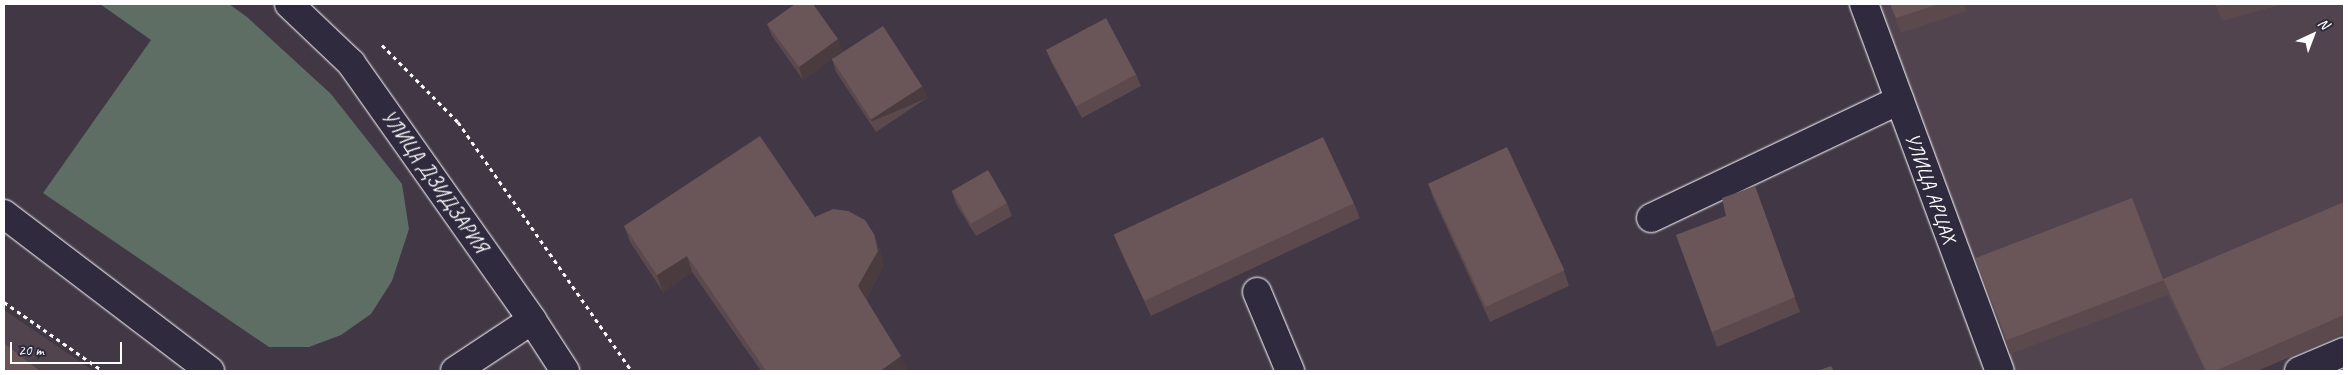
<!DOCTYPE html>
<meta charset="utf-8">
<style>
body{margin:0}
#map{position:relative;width:2348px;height:375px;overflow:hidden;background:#413745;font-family:Caveat,sans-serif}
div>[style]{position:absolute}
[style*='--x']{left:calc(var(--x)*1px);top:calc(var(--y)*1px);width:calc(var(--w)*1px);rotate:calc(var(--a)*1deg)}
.built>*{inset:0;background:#51444f}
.green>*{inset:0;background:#5f6e64}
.path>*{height:3px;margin-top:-1.5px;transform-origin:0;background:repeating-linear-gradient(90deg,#fff 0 4px,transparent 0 8px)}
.roads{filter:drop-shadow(0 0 1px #fff) drop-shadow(0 0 1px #fff)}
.minor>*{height:28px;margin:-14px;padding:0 14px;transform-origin:14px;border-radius:14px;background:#2f2a3d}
.highway>*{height:28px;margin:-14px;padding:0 14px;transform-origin:14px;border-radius:14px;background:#2f2a3d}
.wall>*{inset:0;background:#5b494d}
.shaded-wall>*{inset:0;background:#4a3c3e;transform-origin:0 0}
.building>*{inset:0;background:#6a5559;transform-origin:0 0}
span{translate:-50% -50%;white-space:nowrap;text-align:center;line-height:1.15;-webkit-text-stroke:4px #2f2a3d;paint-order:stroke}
.street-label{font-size:20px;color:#fff}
.frame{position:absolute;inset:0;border:5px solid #fff;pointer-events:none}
.north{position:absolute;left:2288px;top:10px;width:50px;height:50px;-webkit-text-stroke:4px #2f2a3d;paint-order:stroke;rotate:43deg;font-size:14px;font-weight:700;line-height:20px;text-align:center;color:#fff}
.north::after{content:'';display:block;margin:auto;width:18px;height:22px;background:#fff;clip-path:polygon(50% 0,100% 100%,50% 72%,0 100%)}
.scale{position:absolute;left:10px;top:342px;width:112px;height:22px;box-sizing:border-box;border:2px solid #fff;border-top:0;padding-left:6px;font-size:15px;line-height:18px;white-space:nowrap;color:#fff;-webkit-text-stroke:4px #2f2a3d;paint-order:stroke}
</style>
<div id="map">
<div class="built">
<div style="clip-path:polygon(1875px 4px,2344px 4px,2344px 326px,2238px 371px,2010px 371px)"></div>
<div style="clip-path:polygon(4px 310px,94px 371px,4px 371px)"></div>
</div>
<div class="green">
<div style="clip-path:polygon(100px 4px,229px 4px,247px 17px,331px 94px,402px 184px,409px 229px,392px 281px,371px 314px,341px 335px,309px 347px,269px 347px,43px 193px,151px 40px)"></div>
</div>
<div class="path">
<div style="--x:382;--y:45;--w:108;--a:45.4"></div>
<div style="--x:458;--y:122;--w:304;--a:55.1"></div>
<div style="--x:4;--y:302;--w:121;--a:34.9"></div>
</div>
<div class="roads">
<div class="minor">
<div style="--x:1864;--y:4;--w:391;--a:69.7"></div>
<div style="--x:4;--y:214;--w:259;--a:37.3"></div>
<div style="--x:1651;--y:218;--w:275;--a:-25.4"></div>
<div style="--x:1257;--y:292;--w:86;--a:67.3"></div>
<div style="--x:455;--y:371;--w:92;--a:-33.5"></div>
<div style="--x:2299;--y:371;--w:49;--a:-22.9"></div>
</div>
<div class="highway">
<div style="--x:289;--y:4;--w:86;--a:43.6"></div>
<div style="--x:351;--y:63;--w:314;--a:54.8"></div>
<div style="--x:532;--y:320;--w:61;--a:57.1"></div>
</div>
</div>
<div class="wall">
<div style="clip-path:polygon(1890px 4px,1964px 4px,1967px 11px,1901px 33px)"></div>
<div style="clip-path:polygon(2216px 4px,2284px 4px,2222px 21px)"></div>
<div style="clip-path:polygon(767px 24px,843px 51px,833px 58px,922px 86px,927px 98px,876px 132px,836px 72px,832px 59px,803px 80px,772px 36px)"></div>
<div style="clip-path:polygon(1047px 51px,1136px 74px,1141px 86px,1082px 118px,1052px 64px)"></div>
<div style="clip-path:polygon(1428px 183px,1564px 271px,1569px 286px,1490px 322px,1433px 198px)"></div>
<div style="clip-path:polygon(1755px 186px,1800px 312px,1717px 347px,1676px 235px,1726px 216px)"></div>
<div style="clip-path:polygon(952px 192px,1007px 203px,1012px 216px,976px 236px,956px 204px)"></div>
<div style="clip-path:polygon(2344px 202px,2344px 334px,2257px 371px,2205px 371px,2168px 295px,2010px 354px,1975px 257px,2163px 280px)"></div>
<div style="clip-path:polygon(1354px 203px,1360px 218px,1151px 316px,1120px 250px,1114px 235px)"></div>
<div style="clip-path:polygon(815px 217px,874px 234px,880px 250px,883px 267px,866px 299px,907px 371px,761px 371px,692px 272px,663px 292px,630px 242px,624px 226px)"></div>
</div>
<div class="shaded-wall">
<div style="clip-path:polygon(838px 39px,843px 51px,803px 80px,799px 67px)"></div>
<div style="left:922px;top:86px;width:13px;height:60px;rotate:67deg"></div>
<div style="clip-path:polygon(874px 234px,880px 250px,883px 267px,864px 302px,858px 286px)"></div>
<div style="clip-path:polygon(687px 256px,692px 272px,663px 292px,657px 275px)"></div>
<div style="clip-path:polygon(901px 356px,907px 371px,880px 371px)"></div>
</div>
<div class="building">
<div style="clip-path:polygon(795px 4px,813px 4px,838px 39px,799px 67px,767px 24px)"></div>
<div style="clip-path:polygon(1890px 4px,1939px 4px,1896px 18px)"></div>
<div style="clip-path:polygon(2216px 4px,2225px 4px,2216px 6px)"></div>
<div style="left:1106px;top:18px;width:64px;height:68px;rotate:62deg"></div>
<div style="left:883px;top:26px;width:72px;height:61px;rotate:57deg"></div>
<div style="clip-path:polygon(760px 136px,815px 217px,833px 209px,848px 211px,865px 220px,874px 234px,878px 251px,858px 286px,901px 356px,880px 371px,766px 371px,687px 256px,657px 275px,624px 226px)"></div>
<div style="left:1323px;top:137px;width:73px;height:231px;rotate:65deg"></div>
<div style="left:1507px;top:147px;width:136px;height:87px;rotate:65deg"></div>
<div style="left:988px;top:170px;width:38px;height:42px;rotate:60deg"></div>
<div style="clip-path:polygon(1755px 186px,1795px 297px,1712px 332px,1676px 235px,1726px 216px,1722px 198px)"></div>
<div style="left:2132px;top:198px;width:88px;height:168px;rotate:69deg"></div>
<div style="clip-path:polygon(2344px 202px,2344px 315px,2215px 371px,2206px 371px,2163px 279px)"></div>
<div style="clip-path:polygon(5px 344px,40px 371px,4px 371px,4px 345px)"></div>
<div style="clip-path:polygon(1831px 366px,1834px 371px,1817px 371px)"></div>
</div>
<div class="street-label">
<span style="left:435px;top:181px;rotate:55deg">УЛИЦА ДЗИДЗАРИЯ</span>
<span style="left:1931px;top:188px;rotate:70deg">УЛИЦА АРЦАХ</span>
</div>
<div class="frame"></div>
<div class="north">N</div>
<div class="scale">20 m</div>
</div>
